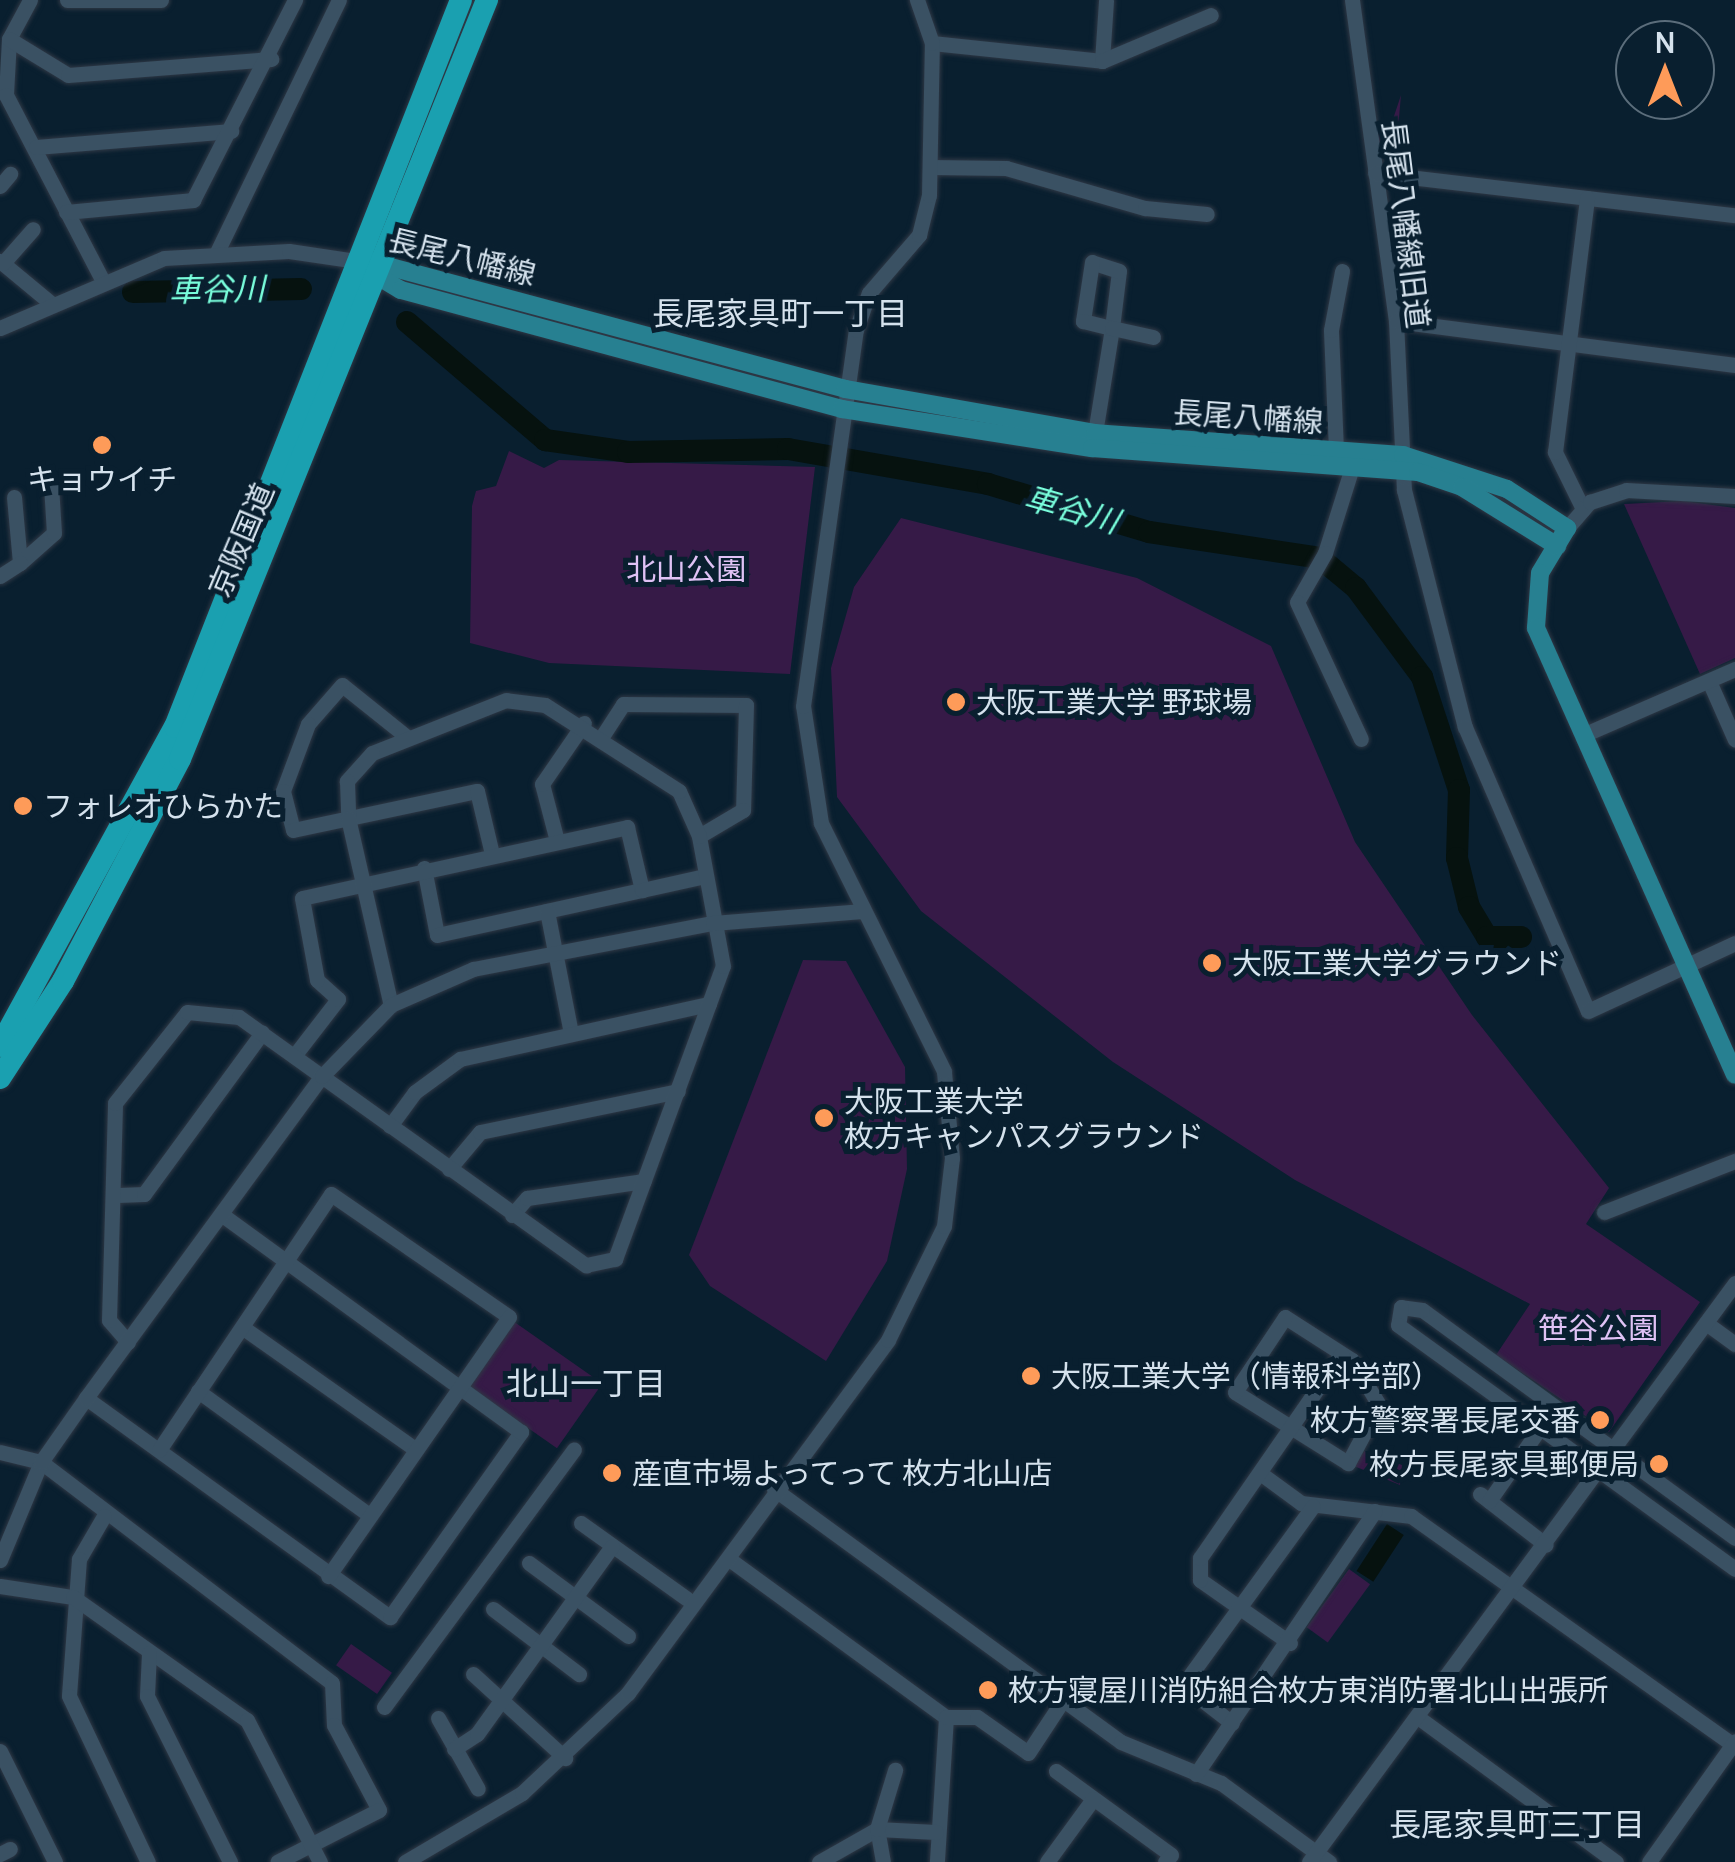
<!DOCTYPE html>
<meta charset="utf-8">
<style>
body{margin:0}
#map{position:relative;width:1735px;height:1862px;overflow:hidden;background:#091f2f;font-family:Manrope,"Noto Sans JP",sans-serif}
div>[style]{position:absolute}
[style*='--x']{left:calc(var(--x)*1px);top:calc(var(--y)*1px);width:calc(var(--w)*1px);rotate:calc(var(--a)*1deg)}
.green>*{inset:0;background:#361a47;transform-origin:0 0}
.water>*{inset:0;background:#06120f;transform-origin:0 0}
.river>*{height:22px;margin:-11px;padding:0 11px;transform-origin:11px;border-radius:11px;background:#06120f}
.roads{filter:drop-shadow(0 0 2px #2f3845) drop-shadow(0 0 2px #2f3845)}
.minor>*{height:15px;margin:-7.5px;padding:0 7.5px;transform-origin:7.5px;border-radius:7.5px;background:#3a5163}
.major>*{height:18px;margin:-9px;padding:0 9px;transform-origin:9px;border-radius:9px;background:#278091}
.highway>*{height:22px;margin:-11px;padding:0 11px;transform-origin:11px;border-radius:11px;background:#1aa0b0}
.dots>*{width:28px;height:28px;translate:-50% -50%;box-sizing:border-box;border:5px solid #091f2f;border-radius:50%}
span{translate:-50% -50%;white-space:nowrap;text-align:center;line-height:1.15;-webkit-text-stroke:10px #091f2f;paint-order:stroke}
.street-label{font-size:30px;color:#d5e2ed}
.poi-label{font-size:30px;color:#d5e2ed}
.left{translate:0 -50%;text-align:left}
.right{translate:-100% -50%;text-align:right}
.park-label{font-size:30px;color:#dfc2f5}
.water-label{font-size:32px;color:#79fedc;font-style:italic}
.neighbourhood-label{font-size:32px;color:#d5e2ed}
.north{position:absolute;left:1615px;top:20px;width:100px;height:100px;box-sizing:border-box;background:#091f2f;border:2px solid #5b6d7b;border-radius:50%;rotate:0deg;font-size:28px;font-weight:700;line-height:40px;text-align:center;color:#d5e2ed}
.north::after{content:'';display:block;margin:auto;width:35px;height:45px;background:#fe9b59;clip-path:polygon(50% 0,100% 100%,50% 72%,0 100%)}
</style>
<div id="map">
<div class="green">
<div style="clip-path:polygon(1401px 95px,1395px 164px,1387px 163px,1375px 130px,1390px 128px)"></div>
<div style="clip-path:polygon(509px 451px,544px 468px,559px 460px,815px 467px,790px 674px,549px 663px,470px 643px,472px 506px,476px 491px,496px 486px)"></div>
<div style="clip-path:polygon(1683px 501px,1735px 508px,1735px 658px,1700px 674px,1624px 504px)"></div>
<div style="clip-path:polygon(901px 518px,1137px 578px,1271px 646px,1355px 842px,1472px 1015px,1609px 1188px,1586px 1224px,1700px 1302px,1609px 1432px,1496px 1355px,1530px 1304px,1295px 1180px,1113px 1062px,921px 911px,837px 797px,831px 668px,854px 587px)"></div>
<div style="clip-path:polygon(803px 960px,846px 961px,905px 1067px,907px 1169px,887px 1261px,826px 1361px,710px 1286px,689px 1255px)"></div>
<div style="left:513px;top:1321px;width:109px;height:79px;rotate:35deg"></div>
<div style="clip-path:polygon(1364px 1451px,1402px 1465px,1400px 1485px,1354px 1466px)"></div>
<div style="left:1349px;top:1569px;width:26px;height:72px;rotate:36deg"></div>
<div style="left:351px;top:1644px;width:50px;height:26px;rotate:35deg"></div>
</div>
<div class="water">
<div style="left:1387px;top:1524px;width:20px;height:56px;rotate:33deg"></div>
</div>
<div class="river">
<div style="--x:133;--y:292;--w:168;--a:-1"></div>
<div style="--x:407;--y:322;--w:182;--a:40.5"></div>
<div style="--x:545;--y:440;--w:84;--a:8.2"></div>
<div style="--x:628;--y:452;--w:160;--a:-1.1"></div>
<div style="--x:788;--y:449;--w:203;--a:9.9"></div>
<div style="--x:988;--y:484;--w:168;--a:16.6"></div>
<div style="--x:1149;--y:532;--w:173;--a:8.6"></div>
<div style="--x:1320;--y:558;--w:47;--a:39.8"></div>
<div style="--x:1356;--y:588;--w:111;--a:53.4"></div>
<div style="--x:1422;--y:677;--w:119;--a:71.9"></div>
<div style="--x:1459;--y:790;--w:68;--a:91.7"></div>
<div style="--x:1457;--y:858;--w:50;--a:76.2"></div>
<div style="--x:1469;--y:907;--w:35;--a:59"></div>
<div style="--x:1487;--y:937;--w:34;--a:0"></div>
</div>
<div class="roads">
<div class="minor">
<div style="--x:30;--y:0;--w:44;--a:118.3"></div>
<div style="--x:9;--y:39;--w:56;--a:93.1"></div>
<div style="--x:6;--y:95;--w:210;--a:62.5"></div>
<div style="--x:67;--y:0;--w:94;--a:0"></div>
<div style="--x:1352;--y:0;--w:324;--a:82.2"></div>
<div style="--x:1396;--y:321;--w:169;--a:87.3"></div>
<div style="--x:1404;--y:490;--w:245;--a:75.6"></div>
<div style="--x:1465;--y:727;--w:309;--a:66.6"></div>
<div style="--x:1588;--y:1011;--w:162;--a:-24.8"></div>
<div style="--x:9;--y:39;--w:69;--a:31.4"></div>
<div style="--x:68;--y:75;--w:204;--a:-4.5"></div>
<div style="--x:932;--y:43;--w:171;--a:6"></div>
<div style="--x:1102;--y:61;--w:61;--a:-86.2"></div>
<div style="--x:1102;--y:61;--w:118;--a:-22.9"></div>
<div style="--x:36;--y:147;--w:196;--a:-4.7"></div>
<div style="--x:930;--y:167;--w:76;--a:0.8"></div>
<div style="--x:1006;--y:168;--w:145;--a:16.1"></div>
<div style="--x:1145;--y:208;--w:62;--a:5.5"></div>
<div style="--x:1375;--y:173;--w:362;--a:6.7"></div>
<div style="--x:0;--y:186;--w:16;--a:-50"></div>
<div style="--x:66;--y:212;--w:128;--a:-5.4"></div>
<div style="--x:193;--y:200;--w:225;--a:-63"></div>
<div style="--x:217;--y:252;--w:280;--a:-64.2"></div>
<div style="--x:0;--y:261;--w:69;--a:39.7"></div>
<div style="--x:3;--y:263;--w:45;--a:-48.6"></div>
<div style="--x:1396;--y:321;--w:342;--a:7.4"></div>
<div style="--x:0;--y:328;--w:178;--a:-23.1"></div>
<div style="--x:164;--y:258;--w:125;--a:-3.2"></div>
<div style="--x:289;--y:251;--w:69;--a:8.4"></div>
<div style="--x:1095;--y:433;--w:106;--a:-80.8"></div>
<div style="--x:1112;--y:328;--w:57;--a:-83"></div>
<div style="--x:1119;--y:271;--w:28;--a:-162"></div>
<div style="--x:1092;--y:262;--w:60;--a:98.7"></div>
<div style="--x:1083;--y:321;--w:30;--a:14"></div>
<div style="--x:1112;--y:328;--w:42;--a:12.4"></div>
<div style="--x:1336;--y:450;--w:120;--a:-92.4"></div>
<div style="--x:1331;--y:330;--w:60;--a:-79.4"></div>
<div style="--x:1354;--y:461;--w:96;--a:107.5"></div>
<div style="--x:1325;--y:553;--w:56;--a:119.7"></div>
<div style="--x:1297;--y:602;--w:151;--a:65"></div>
<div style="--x:14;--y:497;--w:66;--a:84.8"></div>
<div style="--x:20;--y:563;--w:45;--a:-41.4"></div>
<div style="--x:54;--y:533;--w:48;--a:-93.6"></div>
<div style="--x:1583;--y:509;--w:64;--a:-116.2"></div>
<div style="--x:1555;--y:452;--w:256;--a:-82.8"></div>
<div style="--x:1567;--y:528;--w:35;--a:-49"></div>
<div style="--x:1590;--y:502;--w:38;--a:-18"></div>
<div style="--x:1626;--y:490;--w:109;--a:3.2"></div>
<div style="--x:0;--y:576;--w:24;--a:-33"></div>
<div style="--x:1709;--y:681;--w:64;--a:66.2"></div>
<div style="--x:603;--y:735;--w:37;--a:-57"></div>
<div style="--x:623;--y:704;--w:123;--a:0.5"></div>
<div style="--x:746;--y:705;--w:105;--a:91.6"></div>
<div style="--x:743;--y:810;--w:51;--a:149.4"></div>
<div style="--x:1583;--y:735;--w:166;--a:-23.5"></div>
<div style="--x:407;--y:737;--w:83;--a:-141.3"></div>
<div style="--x:342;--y:685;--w:52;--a:131.1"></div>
<div style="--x:308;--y:724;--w:72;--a:110.5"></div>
<div style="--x:283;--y:791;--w:40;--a:75.6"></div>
<div style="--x:293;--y:830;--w:188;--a:-12"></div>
<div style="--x:477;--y:791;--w:65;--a:76.6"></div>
<div style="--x:557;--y:841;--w:59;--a:-104.7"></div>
<div style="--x:542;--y:784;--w:74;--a:-55.5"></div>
<div style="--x:424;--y:868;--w:68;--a:79"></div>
<div style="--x:437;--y:935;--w:210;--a:-12.4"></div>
<div style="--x:547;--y:911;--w:124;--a:78.9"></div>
<div style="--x:294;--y:1056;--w:72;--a:-52.3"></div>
<div style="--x:338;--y:999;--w:28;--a:-138"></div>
<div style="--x:317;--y:980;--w:83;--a:-100.4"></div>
<div style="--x:302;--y:898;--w:333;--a:-12.3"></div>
<div style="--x:627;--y:827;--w:65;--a:76.6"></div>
<div style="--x:642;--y:890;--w:65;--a:-12.5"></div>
<div style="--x:390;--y:1126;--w:42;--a:-53.7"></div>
<div style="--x:415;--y:1092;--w:56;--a:-36.3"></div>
<div style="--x:460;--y:1059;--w:255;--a:-12.5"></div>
<div style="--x:449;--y:1169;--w:48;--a:-50"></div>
<div style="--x:480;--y:1132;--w:202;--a:-11.7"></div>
<div style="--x:118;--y:1195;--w:26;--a:-2"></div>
<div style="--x:144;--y:1194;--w:200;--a:-53.8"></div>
<div style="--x:1604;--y:1212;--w:141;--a:-21.3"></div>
<div style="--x:512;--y:1215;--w:23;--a:-49"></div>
<div style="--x:527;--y:1198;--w:118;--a:-8.3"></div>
<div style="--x:1285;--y:1317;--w:80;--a:32.7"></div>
<div style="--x:1352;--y:1360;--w:52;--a:59"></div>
<div style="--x:1379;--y:1405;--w:66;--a:118.1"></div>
<div style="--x:1348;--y:1463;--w:133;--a:-147.9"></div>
<div style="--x:1235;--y:1392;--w:90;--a:-56.3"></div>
<div style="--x:1706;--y:1323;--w:36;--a:36"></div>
<div style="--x:242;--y:1327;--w:212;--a:35.2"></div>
<div style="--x:128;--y:1342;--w:29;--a:-131"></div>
<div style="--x:109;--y:1320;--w:217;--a:-88.4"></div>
<div style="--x:115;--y:1103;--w:116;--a:-51.6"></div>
<div style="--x:187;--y:1012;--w:52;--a:5.5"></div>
<div style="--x:239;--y:1017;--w:427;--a:35.6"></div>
<div style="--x:586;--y:1265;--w:30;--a:-12"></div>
<div style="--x:615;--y:1259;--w:312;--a:-69.8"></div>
<div style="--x:723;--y:966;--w:132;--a:-100.5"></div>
<div style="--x:699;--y:836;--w:49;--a:-114"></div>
<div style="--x:679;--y:791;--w:159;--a:-147.3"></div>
<div style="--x:545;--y:705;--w:39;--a:-173"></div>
<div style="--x:506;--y:700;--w:144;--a:158.4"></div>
<div style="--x:372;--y:753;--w:38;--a:132"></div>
<div style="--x:347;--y:781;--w:37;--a:88"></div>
<div style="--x:348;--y:818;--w:192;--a:77.1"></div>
<div style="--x:198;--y:1391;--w:211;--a:35.9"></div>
<div style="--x:86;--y:1398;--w:375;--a:35.8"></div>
<div style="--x:390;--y:1617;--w:227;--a:-54.7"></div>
<div style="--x:521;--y:1432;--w:369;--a:-144"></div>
<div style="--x:159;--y:1450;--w:308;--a:-56.1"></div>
<div style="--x:331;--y:1194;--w:216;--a:34.6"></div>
<div style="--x:509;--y:1317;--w:316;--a:124.9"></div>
<div style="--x:0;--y:1452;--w:42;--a:13.7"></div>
<div style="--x:41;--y:1462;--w:365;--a:37.2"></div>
<div style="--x:332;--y:1683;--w:42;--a:87.3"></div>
<div style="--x:334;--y:1725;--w:96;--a:62.1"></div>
<div style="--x:379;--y:1810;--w:114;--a:153"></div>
<div style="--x:1260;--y:1473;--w:51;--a:36.2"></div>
<div style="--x:1301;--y:1503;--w:111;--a:6.7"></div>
<div style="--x:1411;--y:1516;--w:397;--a:35.4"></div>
<div style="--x:774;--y:1489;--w:429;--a:36.1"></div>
<div style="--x:1121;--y:1742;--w:108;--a:22.3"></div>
<div style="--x:1221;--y:1783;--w:134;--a:36.2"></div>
<div style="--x:1480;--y:1494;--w:83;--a:37.7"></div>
<div style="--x:1489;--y:1501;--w:89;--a:-55.1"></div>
<div style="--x:104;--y:1516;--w:50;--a:120.2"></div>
<div style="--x:79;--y:1559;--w:137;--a:94.2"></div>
<div style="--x:69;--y:1696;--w:184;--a:64.6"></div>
<div style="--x:581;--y:1523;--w:130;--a:35.6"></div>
<div style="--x:1735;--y:1538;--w:387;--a:-143.9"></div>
<div style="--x:1422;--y:1310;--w:21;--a:-172"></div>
<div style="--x:1401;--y:1307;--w:18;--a:99"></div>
<div style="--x:1398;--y:1325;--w:416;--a:35.9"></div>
<div style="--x:729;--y:1559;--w:268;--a:36.1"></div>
<div style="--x:946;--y:1717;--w:145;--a:93.6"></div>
<div style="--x:0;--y:1560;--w:106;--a:-67.3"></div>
<div style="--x:41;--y:1462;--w:78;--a:-54.9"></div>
<div style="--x:86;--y:1398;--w:399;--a:-53.8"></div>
<div style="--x:322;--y:1076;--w:99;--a:-45.8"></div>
<div style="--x:391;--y:1005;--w:90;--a:-23.7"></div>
<div style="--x:473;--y:969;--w:244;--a:-10.9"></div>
<div style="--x:713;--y:923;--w:150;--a:-4.6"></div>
<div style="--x:529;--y:1563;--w:123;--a:36.4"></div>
<div style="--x:0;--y:1586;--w:74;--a:8.6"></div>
<div style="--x:73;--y:1597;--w:213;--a:35.3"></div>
<div style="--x:247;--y:1720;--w:160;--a:62.8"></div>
<div style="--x:493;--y:1609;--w:108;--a:37.1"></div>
<div style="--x:1290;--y:1643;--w:110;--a:-145"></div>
<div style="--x:1200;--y:1580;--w:22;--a:-90"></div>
<div style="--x:1200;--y:1558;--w:248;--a:-55.3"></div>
<div style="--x:149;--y:1653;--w:43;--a:92.7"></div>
<div style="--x:147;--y:1696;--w:186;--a:63.4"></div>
<div style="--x:473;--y:1674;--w:125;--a:42.4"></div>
<div style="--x:384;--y:1707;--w:320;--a:-53.6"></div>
<div style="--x:946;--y:1717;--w:31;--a:0"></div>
<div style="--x:977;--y:1717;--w:62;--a:35.2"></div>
<div style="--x:1028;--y:1753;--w:64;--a:-56.6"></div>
<div style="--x:438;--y:1718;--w:81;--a:60.6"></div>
<div style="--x:1419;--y:1718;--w:244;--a:36.2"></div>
<div style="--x:1232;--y:1723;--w:62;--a:-142.2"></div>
<div style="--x:1183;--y:1685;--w:221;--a:-54"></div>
<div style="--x:454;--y:1749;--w:27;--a:-33"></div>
<div style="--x:477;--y:1734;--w:231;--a:-54.3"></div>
<div style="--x:0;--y:1751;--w:124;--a:63.6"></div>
<div style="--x:1056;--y:1771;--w:142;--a:36.1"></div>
<div style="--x:1171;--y:1855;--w:9;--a:131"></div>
<div style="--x:1196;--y:1774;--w:318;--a:-55.8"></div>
<div style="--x:0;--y:1854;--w:11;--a:-27"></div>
<div style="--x:405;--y:1862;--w:136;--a:-30.5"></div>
<div style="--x:522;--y:1793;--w:146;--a:-43.3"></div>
<div style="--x:628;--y:1693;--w:438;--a:-53.6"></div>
<div style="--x:888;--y:1340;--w:127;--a:-63.8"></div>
<div style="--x:944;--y:1226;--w:68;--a:-83.3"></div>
<div style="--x:952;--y:1158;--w:87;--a:-95.3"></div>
<div style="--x:944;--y:1071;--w:277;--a:-116.4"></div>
<div style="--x:821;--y:823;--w:118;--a:-98.7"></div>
<div style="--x:803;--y:706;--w:380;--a:-82"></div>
<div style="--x:856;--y:330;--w:39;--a:-71"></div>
<div style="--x:869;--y:293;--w:77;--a:-49.2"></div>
<div style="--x:919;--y:235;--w:41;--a:-76"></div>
<div style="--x:929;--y:195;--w:152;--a:-88.9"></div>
<div style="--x:932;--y:43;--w:46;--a:-109.2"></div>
<div style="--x:819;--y:1862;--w:67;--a:-29.6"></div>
<div style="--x:877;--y:1829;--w:59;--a:2.9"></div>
<div style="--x:883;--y:1862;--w:34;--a:-100"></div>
<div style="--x:877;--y:1829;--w:62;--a:-73"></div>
<div style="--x:1047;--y:1862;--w:78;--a:-53.9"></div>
<div style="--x:1309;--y:1862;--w:719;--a:-53.66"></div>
<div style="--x:1649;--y:1862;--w:148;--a:-54.6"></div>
</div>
<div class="major">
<div style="--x:372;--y:262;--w:490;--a:15"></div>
<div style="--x:845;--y:389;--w:254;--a:10"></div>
<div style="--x:1095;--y:433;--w:309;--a:4.1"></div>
<div style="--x:1403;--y:455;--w:109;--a:18.1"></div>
<div style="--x:1507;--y:489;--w:72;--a:33"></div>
<div style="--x:1567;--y:528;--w:52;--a:121"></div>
<div style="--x:1540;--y:573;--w:55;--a:94.2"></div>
<div style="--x:1536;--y:628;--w:489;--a:66"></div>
<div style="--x:369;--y:271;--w:37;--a:31"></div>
<div style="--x:401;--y:290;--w:457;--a:15.1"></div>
<div style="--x:842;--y:409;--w:253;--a:8.9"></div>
<div style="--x:1092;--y:448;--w:327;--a:4.2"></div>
<div style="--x:1418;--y:472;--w:46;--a:18.8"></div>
<div style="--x:1462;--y:487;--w:112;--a:31.8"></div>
</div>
<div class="highway">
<div style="--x:0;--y:1046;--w:364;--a:-61.3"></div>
<div style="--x:175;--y:727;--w:781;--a:-68.53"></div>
<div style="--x:0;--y:1078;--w:116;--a:-57"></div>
<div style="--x:63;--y:981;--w:251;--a:-62.2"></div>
<div style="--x:180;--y:759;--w:819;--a:-67.98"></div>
</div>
</div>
<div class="dots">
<div style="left:102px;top:445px;background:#fe9b59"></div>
<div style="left:956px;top:702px;background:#fe9b59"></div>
<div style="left:23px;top:806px;background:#fe9b59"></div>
<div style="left:1212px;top:963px;background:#fe9b59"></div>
<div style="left:824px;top:1118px;background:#fe9b59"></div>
<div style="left:1031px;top:1376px;background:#fe9b59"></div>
<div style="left:1600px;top:1420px;background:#fe9b59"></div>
<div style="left:1659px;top:1464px;background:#fe9b59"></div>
<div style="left:612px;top:1473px;background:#fe9b59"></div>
<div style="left:988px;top:1690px;background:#fe9b59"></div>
</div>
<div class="street-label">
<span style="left:1406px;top:224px;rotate:83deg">長尾八幡線旧道</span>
<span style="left:462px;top:257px;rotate:14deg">長尾八幡線</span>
<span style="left:1248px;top:417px;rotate:4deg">長尾八幡線</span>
<span style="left:241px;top:540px;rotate:-67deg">京阪国道</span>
</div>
<div class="poi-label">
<span style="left:102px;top:479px">キョウイチ</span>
<span class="left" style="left:976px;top:702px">大阪工業大学 野球場</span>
<span class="left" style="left:43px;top:806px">フォレオひらかた</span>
<span class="left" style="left:1232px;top:963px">大阪工業大学グラウンド</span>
<span class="left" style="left:844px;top:1118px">大阪工業大学<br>枚方キャンパスグラウンド</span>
<span class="left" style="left:1051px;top:1376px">大阪工業大学（情報科学部）</span>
<span class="right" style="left:1580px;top:1420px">枚方警察署長尾交番</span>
<span class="right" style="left:1639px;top:1464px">枚方長尾家具郵便局</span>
<span class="left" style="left:632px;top:1473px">産直市場よってって 枚方北山店</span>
<span class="left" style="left:1008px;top:1690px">枚方寝屋川消防組合枚方東消防署北山出張所</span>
</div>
<div class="park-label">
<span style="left:686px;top:569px">北山公園</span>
<span style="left:1598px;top:1328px">笹谷公園</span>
</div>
<div class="water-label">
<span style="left:217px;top:289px;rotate:-1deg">車谷川</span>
<span style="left:1072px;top:509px;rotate:16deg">車谷川</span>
</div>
<div class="neighbourhood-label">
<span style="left:780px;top:313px">長尾家具町一丁目</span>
<span style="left:586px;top:1383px">北山一丁目</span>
<span style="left:1517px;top:1824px">長尾家具町三丁目</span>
</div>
<div class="north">N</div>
</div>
